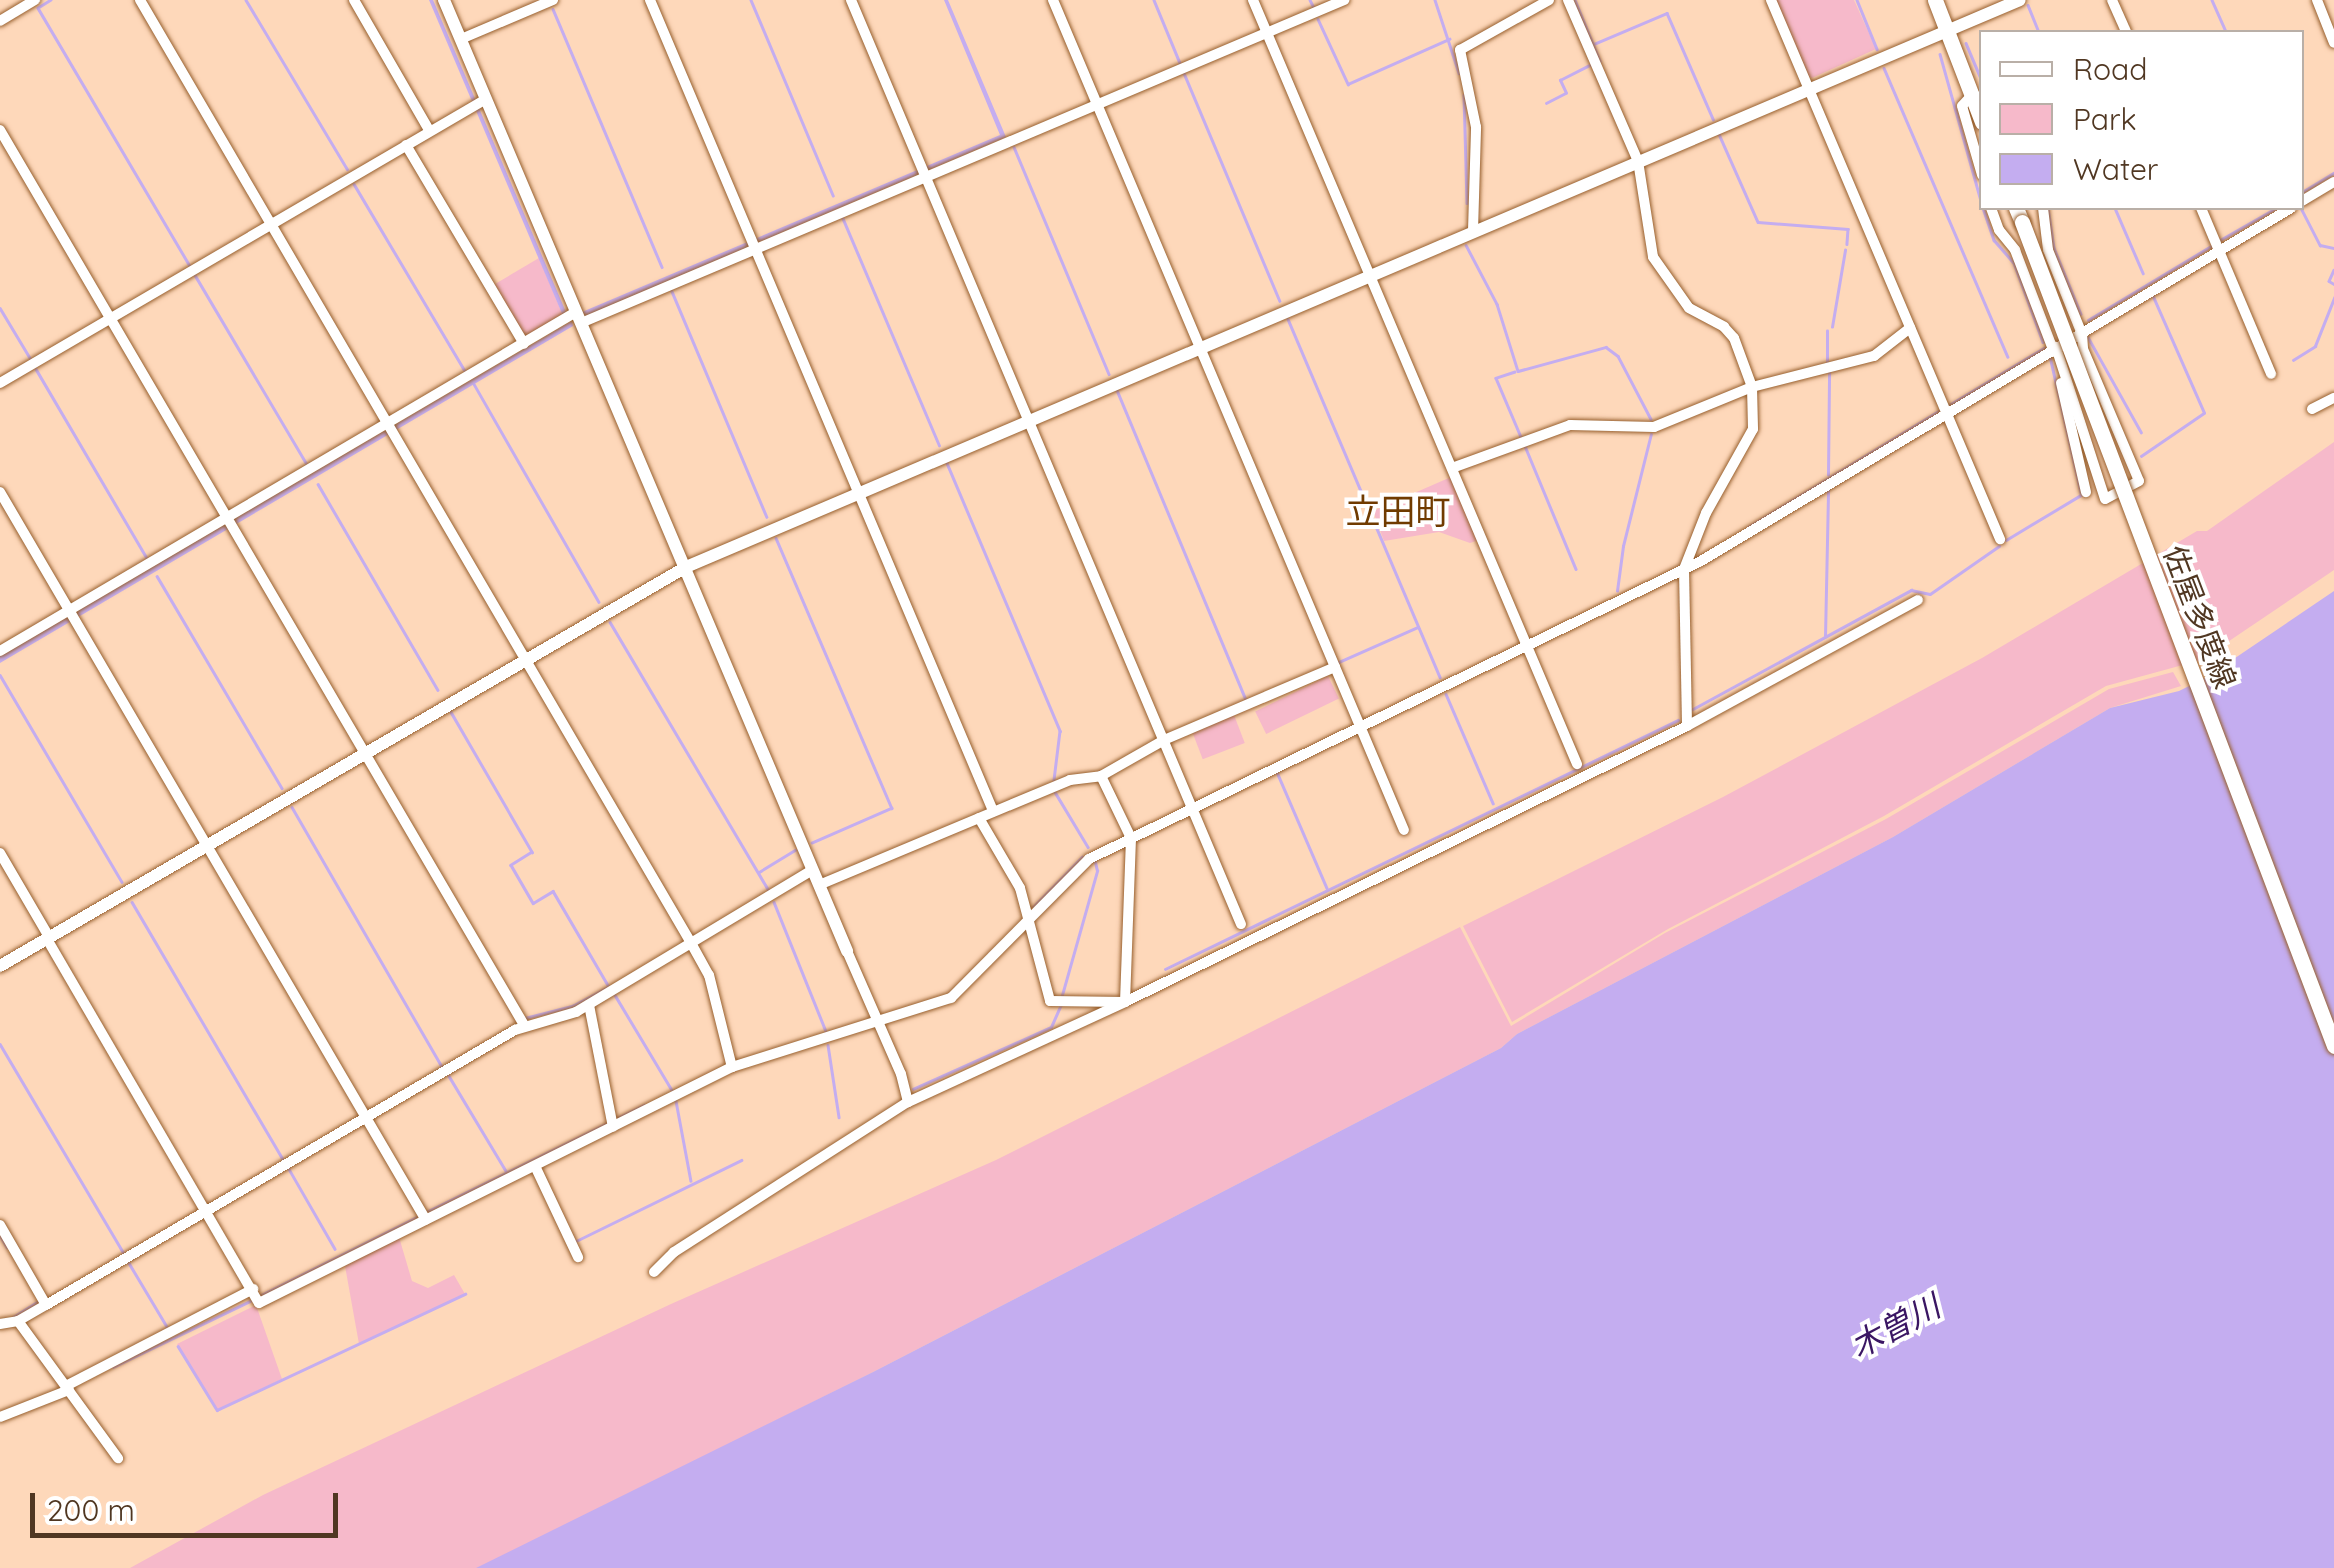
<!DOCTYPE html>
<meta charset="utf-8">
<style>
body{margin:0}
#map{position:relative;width:2334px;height:1568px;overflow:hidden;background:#fed8ba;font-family:Quicksand,"Noto Sans JP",sans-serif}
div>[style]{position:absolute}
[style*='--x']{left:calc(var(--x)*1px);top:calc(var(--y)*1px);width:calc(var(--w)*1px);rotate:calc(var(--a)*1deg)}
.green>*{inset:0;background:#f6b9ca;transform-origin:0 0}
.water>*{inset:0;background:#c4adf0}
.stream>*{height:2.5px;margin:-1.25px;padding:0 1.25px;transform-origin:1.25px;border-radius:1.25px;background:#c4adf0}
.roads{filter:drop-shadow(0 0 2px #975f2d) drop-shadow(0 0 2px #975f2d)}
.minor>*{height:10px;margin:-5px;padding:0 5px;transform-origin:5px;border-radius:5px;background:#fff}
.tertiary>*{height:12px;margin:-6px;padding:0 6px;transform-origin:6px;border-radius:6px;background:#fff}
.secondary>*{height:15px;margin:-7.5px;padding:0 7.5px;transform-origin:7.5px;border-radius:7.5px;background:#fff}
.bridges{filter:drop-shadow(0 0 2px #975f2d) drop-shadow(0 0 2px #975f2d)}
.secondary-bridge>*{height:15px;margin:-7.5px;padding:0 7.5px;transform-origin:7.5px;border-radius:7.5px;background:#fff}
span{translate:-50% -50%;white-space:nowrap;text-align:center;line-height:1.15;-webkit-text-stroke:8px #fff;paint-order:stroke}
.street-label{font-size:30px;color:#503722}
.water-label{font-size:32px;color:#3a1663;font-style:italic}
.quarter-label{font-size:35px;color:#703b00}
.legend{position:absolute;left:1979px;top:30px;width:325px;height:180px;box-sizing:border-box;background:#fff;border:2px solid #b9afa7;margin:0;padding:12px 18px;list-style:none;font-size:30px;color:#503722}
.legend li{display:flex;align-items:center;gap:20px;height:50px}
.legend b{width:50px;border:2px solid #b9afa7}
.scale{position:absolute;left:30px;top:1493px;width:308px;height:45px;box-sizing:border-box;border:5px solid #503722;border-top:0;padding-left:12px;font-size:30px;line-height:35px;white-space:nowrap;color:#503722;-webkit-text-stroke:8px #fff;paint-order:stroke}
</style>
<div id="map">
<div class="green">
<div style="clip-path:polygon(1775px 0,1854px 0,1876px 49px,1812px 78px,1807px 76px)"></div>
<div style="clip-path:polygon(539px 258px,563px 316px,526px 339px,495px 284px)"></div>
<div style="clip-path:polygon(2334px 442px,2334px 570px,2201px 660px,2106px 686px,1884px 816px,1668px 929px,1512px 1022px,1463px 926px,1723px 797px,1982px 658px,2197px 531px,2207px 531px)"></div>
<div style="clip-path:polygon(1451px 477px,1479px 540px,1470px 543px,1439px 532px,1384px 541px,1373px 511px)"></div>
<div style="clip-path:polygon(2173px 672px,2181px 686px,2110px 708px,1893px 837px,1517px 1034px,1501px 1048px,873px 1372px,481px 1568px,130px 1568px,263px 1495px,671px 1304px,996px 1160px,1460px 927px,1511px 1026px,1665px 933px,1886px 819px,2109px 689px)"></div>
<div style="left:1328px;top:676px;width:25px;height:81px;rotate:64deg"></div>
<div style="left:1234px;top:715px;width:30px;height:45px;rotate:69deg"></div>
<div style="clip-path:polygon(399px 1237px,412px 1281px,428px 1288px,454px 1275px,465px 1294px,359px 1344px,345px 1266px)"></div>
<div style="clip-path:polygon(256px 1305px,282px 1379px,217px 1410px,177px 1344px)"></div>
</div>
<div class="water">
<div style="clip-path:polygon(429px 0,433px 0,566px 312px,563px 316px)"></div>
<div style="clip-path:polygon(944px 0,948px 0,1006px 137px,581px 318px,582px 312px,1000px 135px)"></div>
<div style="clip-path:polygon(572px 321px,573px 326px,0 663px,0 656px)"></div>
<div style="clip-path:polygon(2334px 591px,2334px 1568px,476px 1568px,873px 1372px,1501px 1048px,1517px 1034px,1893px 837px,2110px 708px,2179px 691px,2207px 677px)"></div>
</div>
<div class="stream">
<div style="--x:51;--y:0;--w:15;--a:148"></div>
<div style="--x:38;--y:8;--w:299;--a:59.5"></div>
<div style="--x:246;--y:0;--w:197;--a:59.1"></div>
<div style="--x:751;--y:0;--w:212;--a:67.2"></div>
<div style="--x:1154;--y:0;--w:68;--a:67.6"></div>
<div style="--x:1310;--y:0;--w:7;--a:63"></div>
<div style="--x:1435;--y:0;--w:77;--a:71.8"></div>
<div style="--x:1575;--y:0;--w:66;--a:67.7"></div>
<div style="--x:1857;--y:0;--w:53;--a:67.8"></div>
<div style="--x:2212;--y:0;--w:35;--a:66"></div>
<div style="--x:2028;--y:5;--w:29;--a:68"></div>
<div style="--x:553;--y:9;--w:280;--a:67.1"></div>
<div style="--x:1318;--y:19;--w:72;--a:65.2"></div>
<div style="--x:1348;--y:84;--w:111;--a:-24"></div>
<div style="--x:1966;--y:43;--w:41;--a:67.2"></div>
<div style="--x:1594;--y:44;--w:79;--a:-23"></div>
<div style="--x:1667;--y:13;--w:116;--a:66.5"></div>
<div style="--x:1940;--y:54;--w:156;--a:74.4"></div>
<div style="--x:1884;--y:68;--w:314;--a:66.8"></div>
<div style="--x:1184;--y:73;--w:247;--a:67.2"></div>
<div style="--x:1464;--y:95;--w:108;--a:88.4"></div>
<div style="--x:1546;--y:103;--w:22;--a:-27"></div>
<div style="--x:1566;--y:93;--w:14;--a:-115"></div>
<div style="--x:1560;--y:80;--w:34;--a:-27"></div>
<div style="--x:1719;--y:134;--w:96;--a:66.1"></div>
<div style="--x:1758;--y:222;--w:90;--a:4.4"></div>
<div style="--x:1848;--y:229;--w:15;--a:94"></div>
<div style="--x:1014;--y:147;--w:246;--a:67.3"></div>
<div style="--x:354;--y:184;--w:220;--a:59.3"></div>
<div style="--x:2302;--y:192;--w:37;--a:-31"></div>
<div style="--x:1983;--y:208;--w:34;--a:71"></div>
<div style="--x:1994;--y:240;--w:30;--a:49"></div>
<div style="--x:2014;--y:263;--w:84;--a:69.8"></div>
<div style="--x:2048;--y:208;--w:40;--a:81.5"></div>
<div style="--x:2054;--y:248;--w:71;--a:67.8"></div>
<div style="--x:2115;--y:208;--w:71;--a:66.7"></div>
<div style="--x:2301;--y:208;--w:42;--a:62.8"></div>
<div style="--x:2320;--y:245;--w:14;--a:12"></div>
<div style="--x:842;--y:216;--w:249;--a:67"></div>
<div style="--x:2220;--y:240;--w:64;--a:-29.7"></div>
<div style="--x:1466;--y:245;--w:67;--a:62.3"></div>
<div style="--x:1497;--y:304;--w:70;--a:72.6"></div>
<div style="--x:1518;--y:371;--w:91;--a:-15.3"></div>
<div style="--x:1606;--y:347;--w:15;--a:37"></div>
<div style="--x:1618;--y:356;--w:71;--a:62.4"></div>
<div style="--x:2334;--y:270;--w:12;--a:114"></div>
<div style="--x:2329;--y:281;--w:6;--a:31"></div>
<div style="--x:195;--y:275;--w:218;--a:59.4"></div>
<div style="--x:671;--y:289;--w:247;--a:67.2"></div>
<div style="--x:0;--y:308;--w:58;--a:59"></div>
<div style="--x:1288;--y:319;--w:389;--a:67"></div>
<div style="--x:2088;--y:320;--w:144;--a:-31"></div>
<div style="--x:1832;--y:327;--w:78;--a:-80.4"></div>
<div style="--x:2088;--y:337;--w:109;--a:60.8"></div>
<div style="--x:2293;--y:360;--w:26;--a:-32"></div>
<div style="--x:2315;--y:346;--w:52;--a:-68.4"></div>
<div style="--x:1827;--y:362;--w:31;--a:-90"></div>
<div style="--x:36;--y:369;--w:219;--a:59.6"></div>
<div style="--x:1515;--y:372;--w:20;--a:162"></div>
<div style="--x:1496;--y:378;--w:64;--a:67"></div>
<div style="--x:474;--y:384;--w:251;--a:60.2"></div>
<div style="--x:1117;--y:390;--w:334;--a:67.4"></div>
<div style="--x:1949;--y:405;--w:111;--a:-31"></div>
<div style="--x:1525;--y:446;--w:133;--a:67.5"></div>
<div style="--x:2141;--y:456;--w:76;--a:-34.3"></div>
<div style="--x:2204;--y:413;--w:127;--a:-113.7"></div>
<div style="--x:947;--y:463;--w:291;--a:67.1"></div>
<div style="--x:1060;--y:731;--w:49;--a:97"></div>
<div style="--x:1828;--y:475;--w:102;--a:-89.4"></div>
<div style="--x:318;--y:484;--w:238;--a:59.8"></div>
<div style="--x:1748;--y:527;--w:223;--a:-31.3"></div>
<div style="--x:776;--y:538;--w:294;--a:66.8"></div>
<div style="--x:892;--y:808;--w:87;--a:156.4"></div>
<div style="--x:2006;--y:540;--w:87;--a:-31"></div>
<div style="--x:2081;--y:495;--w:140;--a:-102.8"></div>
<div style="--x:157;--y:576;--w:246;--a:59.5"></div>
<div style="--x:1617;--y:591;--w:45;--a:-82.4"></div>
<div style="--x:1623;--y:546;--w:115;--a:-76"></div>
<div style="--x:610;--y:622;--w:310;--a:59.4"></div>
<div style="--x:1825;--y:637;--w:147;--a:-88.8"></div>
<div style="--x:1339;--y:662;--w:86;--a:-23.9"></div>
<div style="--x:0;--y:675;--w:240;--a:59.5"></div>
<div style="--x:1446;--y:694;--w:119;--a:66.7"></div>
<div style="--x:1691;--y:710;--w:251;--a:-28.6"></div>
<div style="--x:1911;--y:590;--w:19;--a:12"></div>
<div style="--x:1930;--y:594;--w:84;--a:-34.8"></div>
<div style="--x:451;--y:712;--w:162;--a:59.9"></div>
<div style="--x:532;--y:852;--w:25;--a:148"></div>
<div style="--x:511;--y:865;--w:44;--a:59.9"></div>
<div style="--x:533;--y:903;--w:23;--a:-31"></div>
<div style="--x:553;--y:891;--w:111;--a:59.7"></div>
<div style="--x:609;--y:987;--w:40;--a:152"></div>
<div style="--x:574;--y:1006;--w:49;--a:165.7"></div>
<div style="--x:1277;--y:772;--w:126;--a:66.7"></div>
<div style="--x:1055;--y:792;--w:64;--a:59"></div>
<div style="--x:292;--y:807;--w:300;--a:60"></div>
<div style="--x:759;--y:872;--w:42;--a:-31.4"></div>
<div style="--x:132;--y:902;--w:298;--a:59.6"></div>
<div style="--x:774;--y:902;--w:142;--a:68.1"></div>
<div style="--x:1033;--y:907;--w:70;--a:-45.6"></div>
<div style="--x:1165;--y:969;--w:570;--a:-25.89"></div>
<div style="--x:615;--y:995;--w:113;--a:59.1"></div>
<div style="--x:1062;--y:995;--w:129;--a:-74.2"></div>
<div style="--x:1097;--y:871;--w:9;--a:-103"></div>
<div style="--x:0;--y:1044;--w:242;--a:59.4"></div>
<div style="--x:828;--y:1045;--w:73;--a:81.3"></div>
<div style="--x:449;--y:1076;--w:111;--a:59"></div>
<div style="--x:913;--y:1089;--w:151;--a:-24.2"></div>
<div style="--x:1051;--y:1027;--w:24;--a:-66"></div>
<div style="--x:676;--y:1101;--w:81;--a:79.4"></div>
<div style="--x:615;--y:1119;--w:32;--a:-26"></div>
<div style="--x:289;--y:1169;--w:92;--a:60.1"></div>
<div style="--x:426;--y:1212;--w:203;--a:-26.1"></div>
<div style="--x:0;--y:1235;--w:14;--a:60"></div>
<div style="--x:576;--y:1241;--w:184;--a:-26.1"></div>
<div style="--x:129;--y:1263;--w:78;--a:59.2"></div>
<div style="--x:261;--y:1295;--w:177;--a:-26.6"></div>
<div style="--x:13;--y:1317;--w:31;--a:-32"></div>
<div style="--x:178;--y:1346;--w:75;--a:58.6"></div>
<div style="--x:217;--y:1410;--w:274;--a:-25.1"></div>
<div style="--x:113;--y:1367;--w:157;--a:-25.7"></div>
</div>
<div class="roads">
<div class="minor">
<div style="--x:140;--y:0;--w:1092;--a:59.7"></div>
<div style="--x:691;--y:943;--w:37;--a:61"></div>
<div style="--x:709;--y:975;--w:95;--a:76"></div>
<div style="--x:354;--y:0;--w:150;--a:60"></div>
<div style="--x:650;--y:0;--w:881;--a:67.07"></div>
<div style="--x:851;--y:0;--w:1003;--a:67.12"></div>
<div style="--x:1053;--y:0;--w:901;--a:67.08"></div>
<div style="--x:1253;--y:0;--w:830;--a:67.02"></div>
<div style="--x:1568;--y:0;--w:176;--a:66.5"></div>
<div style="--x:1638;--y:161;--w:97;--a:81.1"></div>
<div style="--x:1653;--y:257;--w:62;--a:54.8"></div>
<div style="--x:1689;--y:308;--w:40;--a:28"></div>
<div style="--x:1724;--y:327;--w:15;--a:48"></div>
<div style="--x:1734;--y:338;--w:52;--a:69.8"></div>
<div style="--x:1752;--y:387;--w:42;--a:88.6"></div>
<div style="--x:1753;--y:429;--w:96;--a:119.2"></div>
<div style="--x:1706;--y:513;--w:60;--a:111.4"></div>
<div style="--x:1684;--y:569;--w:157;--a:88.9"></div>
<div style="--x:1771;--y:0;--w:586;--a:66.98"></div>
<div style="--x:2112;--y:0;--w:35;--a:66"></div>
<div style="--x:2317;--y:0;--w:46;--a:68.4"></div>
<div style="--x:0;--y:21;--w:41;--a:-31"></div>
<div style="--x:461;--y:39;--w:100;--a:-23"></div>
<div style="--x:1982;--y:97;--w:11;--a:-175"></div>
<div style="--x:1971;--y:96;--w:13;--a:132"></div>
<div style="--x:1962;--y:106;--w:72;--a:73.8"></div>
<div style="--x:0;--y:130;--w:1037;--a:59.65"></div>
<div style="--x:406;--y:145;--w:231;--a:59.3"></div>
<div style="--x:2302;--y:201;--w:37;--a:-31"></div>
<div style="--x:1991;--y:208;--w:23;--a:70"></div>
<div style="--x:1999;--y:230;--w:26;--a:51"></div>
<div style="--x:2015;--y:250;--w:109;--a:69.1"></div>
<div style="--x:2043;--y:208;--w:42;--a:83.2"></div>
<div style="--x:2048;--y:250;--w:91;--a:68"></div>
<div style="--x:2082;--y:334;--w:15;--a:86"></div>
<div style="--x:2083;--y:349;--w:143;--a:67"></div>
<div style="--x:2139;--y:481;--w:38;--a:152"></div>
<div style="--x:2105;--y:499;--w:160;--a:-107.9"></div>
<div style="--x:2201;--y:208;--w:180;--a:67.1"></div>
<div style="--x:1473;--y:231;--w:104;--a:-88.3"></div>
<div style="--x:1476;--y:127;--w:79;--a:-101.7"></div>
<div style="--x:1460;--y:50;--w:102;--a:-29.3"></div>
<div style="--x:581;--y:323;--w:829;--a:-22.94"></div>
<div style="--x:0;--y:383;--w:563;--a:-30.3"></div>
<div style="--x:2061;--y:383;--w:112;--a:77.1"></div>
<div style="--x:2312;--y:409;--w:25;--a:-27"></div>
<div style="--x:1452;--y:468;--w:126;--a:-20"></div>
<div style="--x:1570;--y:425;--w:84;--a:1.4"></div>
<div style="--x:1654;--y:427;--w:106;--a:-22.2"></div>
<div style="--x:1752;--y:387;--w:126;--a:-14.3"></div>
<div style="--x:1874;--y:356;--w:46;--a:-37.9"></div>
<div style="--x:0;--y:492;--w:843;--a:59.67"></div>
<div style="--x:0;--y:651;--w:668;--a:-30.48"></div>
<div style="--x:979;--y:818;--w:81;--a:59.6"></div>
<div style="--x:1020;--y:888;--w:117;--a:75.1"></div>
<div style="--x:1050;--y:1001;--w:75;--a:0.8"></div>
<div style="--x:1125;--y:1002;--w:164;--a:-87.9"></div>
<div style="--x:1131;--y:838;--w:69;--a:-115.8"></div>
<div style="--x:0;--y:853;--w:97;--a:59.7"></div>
<div style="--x:819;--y:885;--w:272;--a:-22.7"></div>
<div style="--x:1070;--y:780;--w:31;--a:-7"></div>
<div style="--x:1101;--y:776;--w:73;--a:-29.7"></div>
<div style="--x:1164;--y:740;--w:186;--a:-23.1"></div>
<div style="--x:47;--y:939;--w:421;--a:59.8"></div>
<div style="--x:259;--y:1303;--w:529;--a:-26.52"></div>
<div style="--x:732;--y:1067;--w:230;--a:-17.5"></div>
<div style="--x:951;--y:998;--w:196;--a:-45.2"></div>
<div style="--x:1089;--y:859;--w:681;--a:-25.96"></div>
<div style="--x:1701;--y:561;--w:688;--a:-30.89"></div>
<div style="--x:847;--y:951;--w:134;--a:66.3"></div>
<div style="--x:901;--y:1074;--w:29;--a:76"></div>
<div style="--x:589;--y:1005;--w:124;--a:78.9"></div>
<div style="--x:535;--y:1166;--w:101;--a:64.7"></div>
<div style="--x:0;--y:1225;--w:92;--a:60.1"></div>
<div style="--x:654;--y:1272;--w:28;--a:-45"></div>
<div style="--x:674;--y:1252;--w:278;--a:-32.7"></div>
<div style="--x:908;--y:1102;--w:239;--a:-24.7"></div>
<div style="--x:1125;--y:1002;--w:626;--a:-26.16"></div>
<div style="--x:1687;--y:726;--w:263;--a:-28.6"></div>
<div style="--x:18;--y:1321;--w:170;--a:53.9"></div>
<div style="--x:0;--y:1324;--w:18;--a:-9"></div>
<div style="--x:18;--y:1321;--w:32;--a:-30"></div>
<div style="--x:46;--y:1305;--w:544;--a:-30.39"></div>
<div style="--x:515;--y:1030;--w:64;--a:-16.4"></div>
<div style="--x:576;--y:1012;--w:275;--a:-31"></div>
<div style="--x:66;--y:1386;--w:211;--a:-27.4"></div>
<div style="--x:0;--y:1417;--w:74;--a:-21.4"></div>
</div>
<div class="tertiary">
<div style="--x:444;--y:0;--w:1033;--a:67.03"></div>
<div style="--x:0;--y:966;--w:794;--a:-30.18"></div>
<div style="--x:686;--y:567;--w:1449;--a:-23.03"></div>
</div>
<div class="secondary">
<div style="--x:1935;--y:0;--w:131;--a:68.9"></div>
<div style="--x:2016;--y:208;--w:15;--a:67"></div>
</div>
</div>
<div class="bridges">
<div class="secondary-bridge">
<div style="--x:2022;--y:222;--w:881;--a:69.26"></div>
</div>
</div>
<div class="street-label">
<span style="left:2200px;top:617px;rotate:69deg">佐屋多度線</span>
</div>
<div class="water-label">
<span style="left:1895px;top:1326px;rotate:-28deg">木曽川</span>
</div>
<div class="quarter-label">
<span style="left:1398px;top:511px">立田町</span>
</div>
<ul class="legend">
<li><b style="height:12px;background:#fff"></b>Road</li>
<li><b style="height:28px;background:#f6b9ca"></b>Park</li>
<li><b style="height:28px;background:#c4adf0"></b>Water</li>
</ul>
<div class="scale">200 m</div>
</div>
